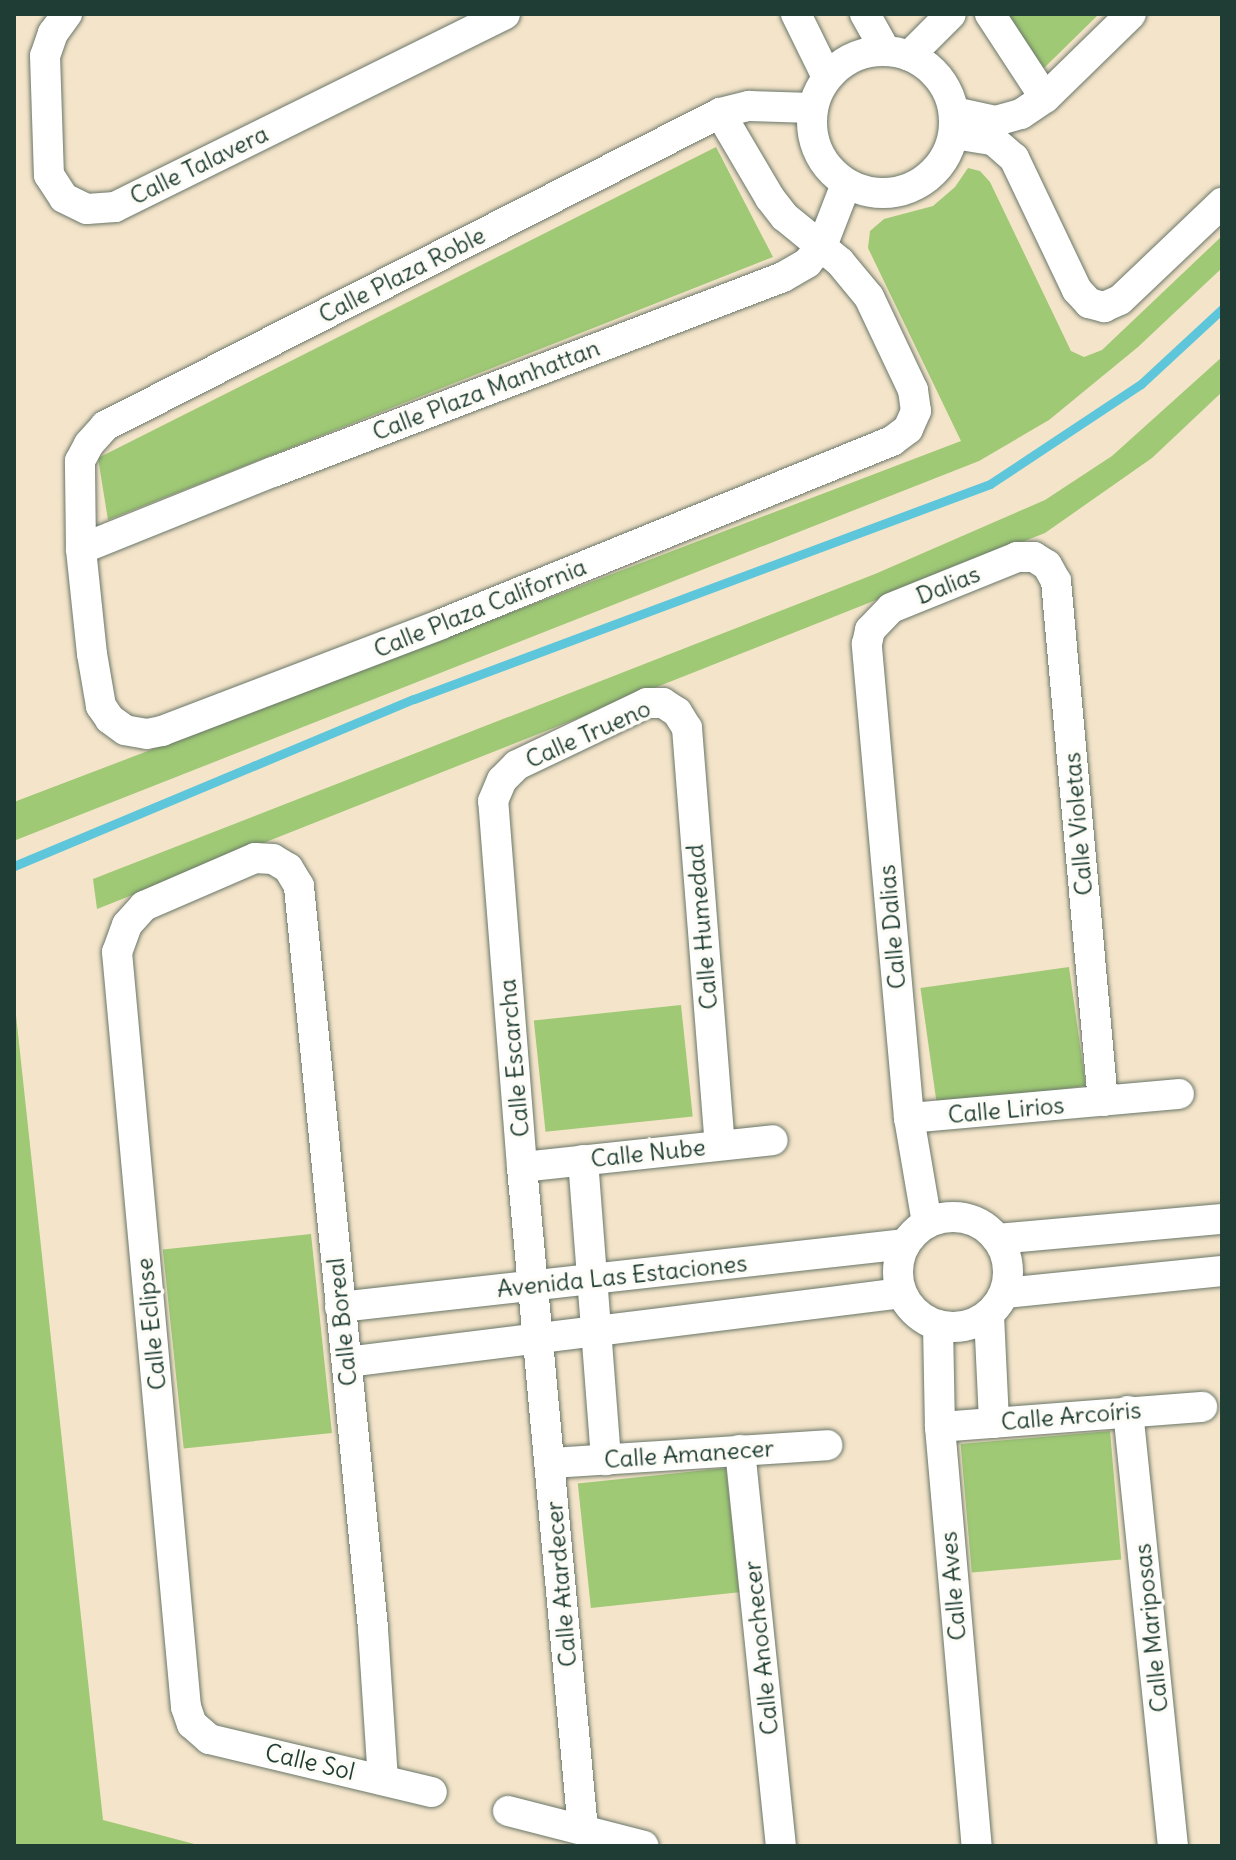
<!DOCTYPE html>
<meta charset="utf-8">
<style>
body{margin:0}
#map{position:relative;width:1236px;height:1860px;overflow:hidden;background:#f4e4ca;font-family:Delius,sans-serif}
div>[style]{position:absolute}
[style*='--x']{left:calc(var(--x)*1px);top:calc(var(--y)*1px);width:calc(var(--w)*1px);rotate:calc(var(--a)*1deg)}
.green>*{inset:0;background:#9fc975;transform-origin:0 0}
.stream>*{height:9px;margin:-4.5px;padding:0 4.5px;transform-origin:4.5px;border-radius:4.5px;background:#5ec6db}
.roads{filter:drop-shadow(0 0 2px #6a7768) drop-shadow(0 0 2px #6a7768)}
.minor>*{height:30px;margin:-15px;padding:0 15px;transform-origin:15px;border-radius:15px;background:#fff}
.minor>.ring{margin:-15px;padding:0;box-sizing:content-box;background:none;border:30px solid #fff;border-radius:50%}
span{translate:-50% -50%;white-space:nowrap;text-align:center;line-height:1.15;-webkit-text-stroke:7px #fdfcf7;paint-order:stroke}
.street-label{font-size:24px;color:#1f3d34}
.frame{position:absolute;inset:0;border:16px solid #1f3d34;pointer-events:none}
</style>
<div id="map">
<div class="green">
<div style="clip-path:polygon(1006px 14px,1099px 14px,1044px 68px)"></div>
<div style="clip-path:polygon(716px 147px,773px 257px,108px 520px,98px 458px)"></div>
<div style="clip-path:polygon(968px 168px,980px 171px,990px 182px,1071px 351px,1084px 357px,1102px 350px,1222px 236px,1222px 268px,1138px 347px,1049px 420px,979px 461px,16px 840px,14px 802px,961px 441px,868px 248px,870px 231px,884px 219px,933px 206px,955px 187px)"></div>
<div style="clip-path:polygon(1222px 357px,1222px 392px,1152px 458px,1045px 533px,97px 909px,93px 879px,875px 574px,1045px 500px,1112px 456px)"></div>
<div style="left:1069px;top:967px;width:120px;height:150px;rotate:82deg"></div>
<div style="clip-path:polygon(14px 997px,103px 1820px,202px 1846px,14px 1846px)"></div>
<div style="left:681px;top:1005px;width:112px;height:148px;rotate:84deg"></div>
<div style="left:311px;top:1234px;width:200px;height:149px;rotate:84deg"></div>
<div style="left:1110px;top:1431px;width:129px;height:150px;rotate:85deg"></div>
<div style="left:726px;top:1468px;width:125px;height:149px;rotate:84deg"></div>
</div>
<div class="stream">
<div style="--x:14;--y:866;--w:433;--a:-22.7"></div>
<div style="--x:414;--y:699;--w:615;--a:-20.47"></div>
<div style="--x:990;--y:484;--w:181;--a:-33.5"></div>
<div style="--x:1141;--y:384;--w:110;--a:-42.8"></div>
</div>
<div class="roads">
<div class="minor">
<div style="--x:67;--y:14;--w:24;--a:126"></div>
<div style="--x:53;--y:33;--w:24;--a:109"></div>
<div style="--x:45;--y:56;--w:119;--a:88.1"></div>
<div style="--x:49;--y:175;--w:27;--a:57"></div>
<div style="--x:64;--y:198;--w:25;--a:26"></div>
<div style="--x:87;--y:209;--w:28;--a:-4"></div>
<div style="--x:115;--y:207;--w:435;--a:-26.3"></div>
<div style="--x:796;--y:14;--w:70;--a:63.8"></div>
<div style="--x:865;--y:14;--w:41;--a:60.9"></div>
<div style="--x:990;--y:14;--w:100;--a:56.8"></div>
<div class="ring" style="left:812px;top:51px;width:112px;height:112px"></div>
<div style="--x:909;--y:56;--w:59;--a:-45"></div>
<div style="--x:720;--y:113;--w:99;--a:59.5"></div>
<div style="--x:770;--y:198;--w:24;--a:52"></div>
<div style="--x:785;--y:217;--w:71;--a:39.3"></div>
<div style="--x:840;--y:262;--w:45;--a:50.4"></div>
<div style="--x:869;--y:297;--w:103;--a:64.7"></div>
<div style="--x:913;--y:390;--w:21;--a:82"></div>
<div style="--x:916;--y:411;--w:20;--a:114"></div>
<div style="--x:908;--y:429;--w:20;--a:143"></div>
<div style="--x:892;--y:441;--w:486;--a:157.9"></div>
<div style="--x:442;--y:624;--w:300;--a:159.1"></div>
<div style="--x:162;--y:731;--w:15;--a:169"></div>
<div style="--x:147;--y:734;--w:22;--a:-170"></div>
<div style="--x:125;--y:730;--w:19;--a:-144"></div>
<div style="--x:110;--y:719;--w:16;--a:-125"></div>
<div style="--x:101;--y:706;--w:53;--a:-99.8"></div>
<div style="--x:92;--y:654;--w:106;--a:-96"></div>
<div style="--x:81;--y:549;--w:88;--a:-90.7"></div>
<div style="--x:80;--y:461;--w:19;--a:-62"></div>
<div style="--x:89;--y:444;--w:24;--a:-48"></div>
<div style="--x:105;--y:426;--w:690;--a:-26.97"></div>
<div style="--x:720;--y:113;--w:30;--a:-14"></div>
<div style="--x:749;--y:106;--w:63;--a:1.8"></div>
<div style="--x:963;--y:114;--w:34;--a:12"></div>
<div style="--x:996;--y:121;--w:26;--a:-16"></div>
<div style="--x:1021;--y:114;--w:29;--a:-34"></div>
<div style="--x:1045;--y:98;--w:120;--a:-44.3"></div>
<div style="--x:954;--y:134;--w:39;--a:9"></div>
<div style="--x:993;--y:140;--w:28;--a:41"></div>
<div style="--x:1014;--y:158;--w:146;--a:64.5"></div>
<div style="--x:1077;--y:290;--w:18;--a:47"></div>
<div style="--x:1089;--y:303;--w:16;--a:15"></div>
<div style="--x:1104;--y:307;--w:17;--a:-24"></div>
<div style="--x:1120;--y:300;--w:141;--a:-43.6"></div>
<div style="--x:81;--y:549;--w:207;--a:-21.9"></div>
<div style="--x:273;--y:472;--w:546;--a:-20.92"></div>
<div style="--x:783;--y:277;--w:28;--a:-30"></div>
<div style="--x:807;--y:263;--w:23;--a:-49"></div>
<div style="--x:822;--y:246;--w:66;--a:-68.8"></div>
<div style="--x:909;--y:1118;--w:271;--a:-5.1"></div>
<div style="--x:583;--y:1160;--w:301;--a:85.6"></div>
<div style="--x:522;--y:1167;--w:252;--a:-6.1"></div>
<div class="ring" style="left:898px;top:1217px;width:80px;height:80px"></div>
<div style="--x:927;--y:1223;--w:107;--a:-99.7"></div>
<div style="--x:909;--y:1118;--w:476;--a:-95.1"></div>
<div style="--x:867;--y:644;--w:14;--a:-78"></div>
<div style="--x:870;--y:630;--w:30;--a:-46"></div>
<div style="--x:891;--y:608;--w:136;--a:-22"></div>
<div style="--x:1017;--y:557;--w:17;--a:0"></div>
<div style="--x:1034;--y:557;--w:15;--a:32"></div>
<div style="--x:1047;--y:565;--w:18;--a:61"></div>
<div style="--x:1056;--y:581;--w:522;--a:84.84"></div>
<div style="--x:997;--y:1239;--w:226;--a:-5.1"></div>
<div style="--x:1005;--y:1293;--w:218;--a:-5.8"></div>
<div style="--x:340;--y:1307;--w:569;--a:-6.36"></div>
<div style="--x:989;--y:1315;--w:108;--a:87.3"></div>
<div style="--x:938;--y:1325;--w:102;--a:88.9"></div>
<div style="--x:940;--y:1427;--w:421;--a:85"></div>
<div style="--x:347;--y:1362;--w:559;--a:-7.09"></div>
<div style="--x:1128;--y:1411;--w:437;--a:84.1"></div>
<div style="--x:940;--y:1427;--w:263;--a:-4.4"></div>
<div style="--x:740;--y:1450;--w:398;--a:84.1"></div>
<div style="--x:551;--y:1463;--w:277;--a:-3.7"></div>
<div style="--x:383;--y:1780;--w:152;--a:-93.8"></div>
<div style="--x:373;--y:1628;--w:746;--a:-95.7"></div>
<div style="--x:299;--y:886;--w:21;--a:-121"></div>
<div style="--x:288;--y:868;--w:17;--a:-149"></div>
<div style="--x:273;--y:859;--w:18;--a:-177"></div>
<div style="--x:255;--y:858;--w:121;--a:156.6"></div>
<div style="--x:144;--y:906;--w:25;--a:132"></div>
<div style="--x:127;--y:925;--w:29;--a:110"></div>
<div style="--x:117;--y:952;--w:758;--a:84.78"></div>
<div style="--x:186;--y:1707;--w:18;--a:71"></div>
<div style="--x:192;--y:1724;--w:23;--a:41"></div>
<div style="--x:209;--y:1739;--w:229;--a:13.4"></div>
<div style="--x:508;--y:1811;--w:140;--a:14.4"></div>
<div style="--x:583;--y:1830;--w:666;--a:-95.26"></div>
<div style="--x:522;--y:1167;--w:367;--a:-94.5"></div>
<div style="--x:493;--y:801;--w:23;--a:-67"></div>
<div style="--x:502;--y:780;--w:21;--a:-45"></div>
<div style="--x:517;--y:765;--w:144;--a:-25.5"></div>
<div style="--x:647;--y:703;--w:16;--a:0"></div>
<div style="--x:663;--y:703;--w:17;--a:33"></div>
<div style="--x:677;--y:712;--w:19;--a:58"></div>
<div style="--x:687;--y:728;--w:418;--a:85.5"></div>
</div>
</div>
<div class="street-label">
<span style="left:199px;top:165px;rotate:-26deg">Calle Talavera</span>
<span style="left:402px;top:275px;rotate:-27deg">Calle Plaza Roble</span>
<span style="left:486px;top:390px;rotate:-21deg">Calle Plaza Manhattan</span>
<span style="left:948px;top:585px;rotate:-22deg">Dalias</span>
<span style="left:480px;top:608px;rotate:-22deg">Calle Plaza California</span>
<span style="left:588px;top:734px;rotate:-24deg">Calle Trueno</span>
<span style="left:1078px;top:824px;rotate:-95deg">Calle Violetas</span>
<span style="left:702px;top:927px;rotate:-95deg">Calle Humedad</span>
<span style="left:892px;top:927px;rotate:-95deg">Calle Dalias</span>
<span style="left:514px;top:1058px;rotate:-95deg">Calle Escarcha</span>
<span style="left:1006px;top:1110px;rotate:-5deg">Calle Lirios</span>
<span style="left:648px;top:1153px;rotate:-6deg">Calle Nube</span>
<span style="left:622px;top:1276px;rotate:-6deg">Avenida Las Estaciones</span>
<span style="left:342px;top:1322px;rotate:-96deg">Calle Boreal</span>
<span style="left:151px;top:1324px;rotate:-96deg">Calle Eclipse</span>
<span style="left:1071px;top:1416px;rotate:-5deg">Calle Arcoíris</span>
<span style="left:689px;top:1454px;rotate:-4deg">Calle Amanecer</span>
<span style="left:561px;top:1584px;rotate:-95deg">Calle Atardecer</span>
<span style="left:953px;top:1586px;rotate:-95deg">Calle Aves</span>
<span style="left:1151px;top:1628px;rotate:-96deg">Calle Mariposas</span>
<span style="left:761px;top:1648px;rotate:-96deg">Calle Anochecer</span>
<span style="left:310px;top:1762px;rotate:13deg">Calle Sol</span>
</div>
<div class="frame"></div>
</div>
